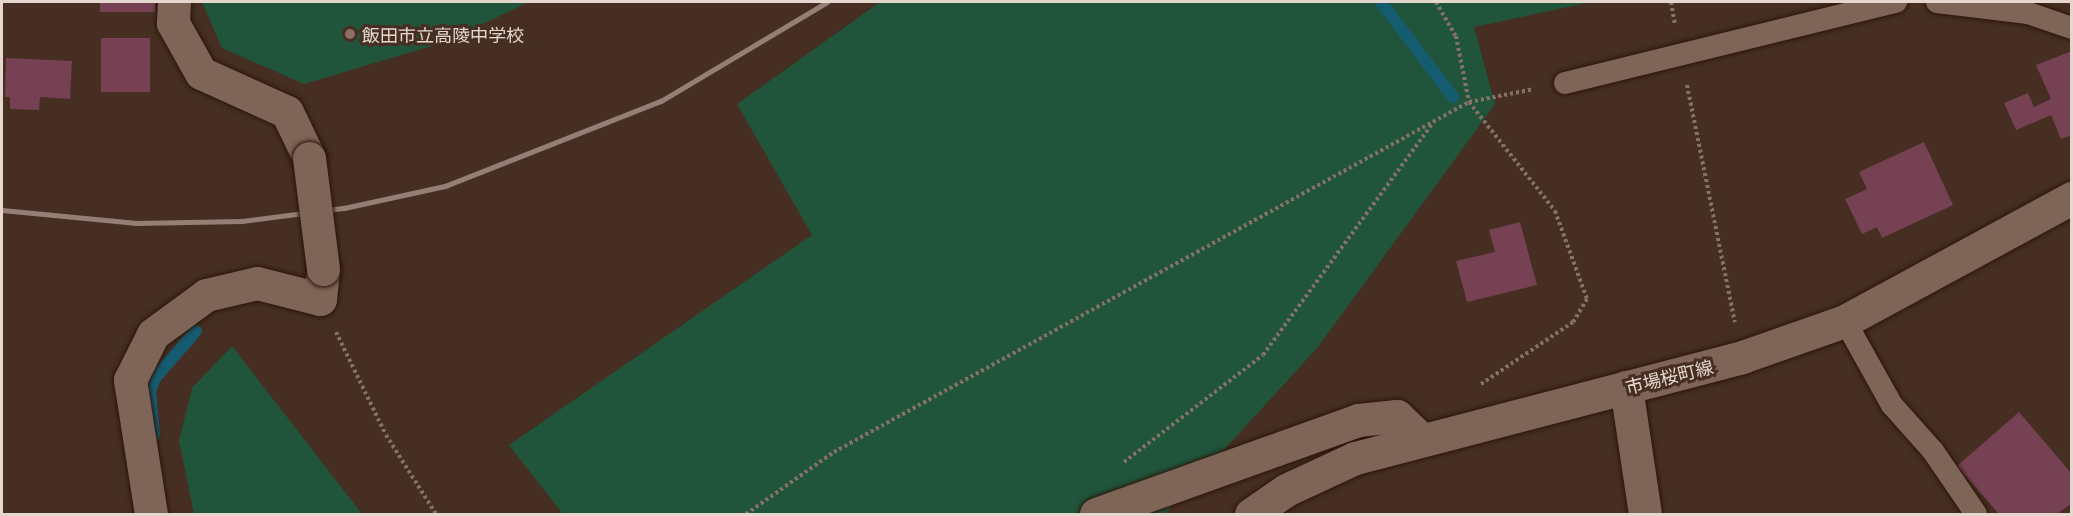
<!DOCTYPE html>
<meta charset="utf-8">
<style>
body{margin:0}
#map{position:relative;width:2073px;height:516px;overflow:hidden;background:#462f22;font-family:Georgia,"Noto Sans JP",serif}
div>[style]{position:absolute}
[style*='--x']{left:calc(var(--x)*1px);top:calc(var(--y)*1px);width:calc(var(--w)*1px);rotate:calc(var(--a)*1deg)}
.green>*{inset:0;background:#20553c}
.stream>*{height:12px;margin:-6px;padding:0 6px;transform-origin:6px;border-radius:6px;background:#155c71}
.building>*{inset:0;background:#754153;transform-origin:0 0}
.path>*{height:4px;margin-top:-2px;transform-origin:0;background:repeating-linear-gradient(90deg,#857166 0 3px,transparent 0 6px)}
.roads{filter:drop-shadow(0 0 2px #2b160a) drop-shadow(0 0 2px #2b160a)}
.service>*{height:22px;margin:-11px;padding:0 11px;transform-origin:11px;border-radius:11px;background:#7f6557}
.minor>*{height:33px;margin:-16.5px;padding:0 16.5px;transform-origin:16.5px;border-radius:16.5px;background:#7f6557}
.secondary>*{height:33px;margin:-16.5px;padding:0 16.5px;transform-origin:16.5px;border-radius:16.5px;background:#7f6557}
.rail>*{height:4.5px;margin:-2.25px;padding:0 2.25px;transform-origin:2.25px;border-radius:2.25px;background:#937f75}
.bridges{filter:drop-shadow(0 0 2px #2b160a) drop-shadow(0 0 2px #2b160a)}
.minor-bridge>*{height:33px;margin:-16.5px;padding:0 16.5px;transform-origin:16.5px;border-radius:16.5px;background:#7f6557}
.dots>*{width:16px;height:16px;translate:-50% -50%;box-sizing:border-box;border:3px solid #462f22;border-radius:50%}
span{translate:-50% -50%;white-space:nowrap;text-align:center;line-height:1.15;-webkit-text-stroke:6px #462f22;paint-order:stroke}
.poi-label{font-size:18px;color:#e5d6ce}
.left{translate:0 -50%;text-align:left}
.street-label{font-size:18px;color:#e5d6ce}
.frame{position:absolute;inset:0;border:3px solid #e5d6ce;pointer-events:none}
</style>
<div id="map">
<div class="green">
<div style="clip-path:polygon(202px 2px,529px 2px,445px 42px,304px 84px,222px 48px)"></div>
<div style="clip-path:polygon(880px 2px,1591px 2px,1474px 27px,1495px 104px,1318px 347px,1165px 514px,563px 514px,509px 445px,812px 235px,737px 104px)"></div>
<div style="clip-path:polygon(232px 346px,362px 514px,194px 514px,179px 441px,192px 388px)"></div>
</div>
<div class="stream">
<div style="--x:1381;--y:2;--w:119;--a:52.8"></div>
<div style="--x:154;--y:435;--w:44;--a:-95.2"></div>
<div style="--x:150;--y:391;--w:14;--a:-69"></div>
<div style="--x:155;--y:378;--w:62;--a:-48.9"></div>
</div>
<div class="building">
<div style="left:100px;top:2px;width:55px;height:10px"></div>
<div style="left:101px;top:38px;width:49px;height:54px"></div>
<div style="clip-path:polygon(2072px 51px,2072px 135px,2061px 139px,2051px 115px,2016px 130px,2004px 103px,2028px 93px,2034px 107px,2051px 99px,2036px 65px)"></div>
<div style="clip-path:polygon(6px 58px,72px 61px,70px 99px,40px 97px,39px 110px,10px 109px,10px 97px,5px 97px)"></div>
<div style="clip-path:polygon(1924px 142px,1953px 205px,1882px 238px,1877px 227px,1862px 234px,1845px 199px,1867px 189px,1859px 172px)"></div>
<div style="clip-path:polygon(1520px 222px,1537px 285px,1467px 302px,1456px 261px,1495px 252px,1489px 230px)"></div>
<div style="clip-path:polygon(2019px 412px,2072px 474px,2072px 503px,2057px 514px,1999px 514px,1957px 466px)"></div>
</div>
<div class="path">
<div style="--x:1436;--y:2;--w:39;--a:60"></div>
<div style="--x:1456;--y:36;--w:67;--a:78.9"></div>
<div style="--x:1469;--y:102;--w:139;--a:51.7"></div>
<div style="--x:1555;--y:211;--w:94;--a:70"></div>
<div style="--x:1587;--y:299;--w:27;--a:121"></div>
<div style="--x:1573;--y:322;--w:111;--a:146"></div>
<div style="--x:1671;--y:2;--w:22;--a:80"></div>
<div style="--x:1687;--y:85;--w:242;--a:78.6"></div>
<div style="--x:336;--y:332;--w:114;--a:64.1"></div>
<div style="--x:386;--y:435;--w:93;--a:57.7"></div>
<div style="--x:1124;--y:462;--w:175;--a:-37.6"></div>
<div style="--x:1263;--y:355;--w:288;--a:-53.8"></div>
<div style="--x:746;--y:514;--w:108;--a:-35.2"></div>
<div style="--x:834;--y:452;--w:725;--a:-28.86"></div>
<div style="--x:1469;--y:102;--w:66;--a:-11.3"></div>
</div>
<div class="roads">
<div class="service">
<div style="--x:1937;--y:2;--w:92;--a:6.9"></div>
<div style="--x:2028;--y:13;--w:46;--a:18.8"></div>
<div style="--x:1565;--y:83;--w:341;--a:-13.8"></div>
<div style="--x:1845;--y:321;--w:96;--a:60.8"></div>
<div style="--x:1892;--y:405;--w:62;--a:48.3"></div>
<div style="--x:1933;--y:451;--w:76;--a:55.7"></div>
</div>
<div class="minor">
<div style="--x:174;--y:2;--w:21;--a:93"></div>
<div style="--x:173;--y:23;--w:57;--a:60.8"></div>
<div style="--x:201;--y:73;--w:94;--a:24.4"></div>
<div style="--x:287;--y:112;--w:51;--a:64.4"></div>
<div style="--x:1626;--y:387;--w:128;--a:81.5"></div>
<div style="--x:151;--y:514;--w:136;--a:-98.9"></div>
<div style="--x:130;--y:380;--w:51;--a:-63.4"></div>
<div style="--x:153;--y:334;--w:66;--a:-36.3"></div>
<div style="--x:206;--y:295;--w:52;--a:-13.2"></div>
<div style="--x:257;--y:283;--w:65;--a:14.3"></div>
<div style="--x:320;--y:299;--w:30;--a:-84"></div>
<div style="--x:1096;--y:514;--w:278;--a:-19.7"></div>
<div style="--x:1358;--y:420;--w:39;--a:-6"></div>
<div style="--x:1397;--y:416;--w:32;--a:44"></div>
</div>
<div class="secondary">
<div style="--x:1251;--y:514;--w:42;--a:-34.4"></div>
<div style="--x:1286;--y:490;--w:76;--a:-24.9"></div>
<div style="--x:1355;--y:458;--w:400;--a:-14.6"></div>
<div style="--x:1742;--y:357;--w:109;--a:-19.3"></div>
<div style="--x:1845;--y:321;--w:258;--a:-28.5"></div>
</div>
</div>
<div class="rail">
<div style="--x:2;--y:210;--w:135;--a:5.5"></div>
<div style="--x:136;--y:223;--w:106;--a:-1.1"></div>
<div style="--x:242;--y:221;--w:103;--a:-7.3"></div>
<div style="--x:344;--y:208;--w:103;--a:-12.3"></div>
<div style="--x:445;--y:186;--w:232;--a:-21.5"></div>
<div style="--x:661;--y:101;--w:193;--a:-30.8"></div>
</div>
<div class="bridges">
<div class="minor-bridge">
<div style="--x:309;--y:158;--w:112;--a:82.8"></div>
</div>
</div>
<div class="dots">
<div style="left:350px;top:34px;background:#8d6e63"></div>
</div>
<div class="poi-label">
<span class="left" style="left:362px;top:34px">飯田市立高陵中学校</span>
</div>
<div class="street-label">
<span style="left:1669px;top:376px;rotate:-14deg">市場桜町線</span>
</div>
<div class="frame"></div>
</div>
